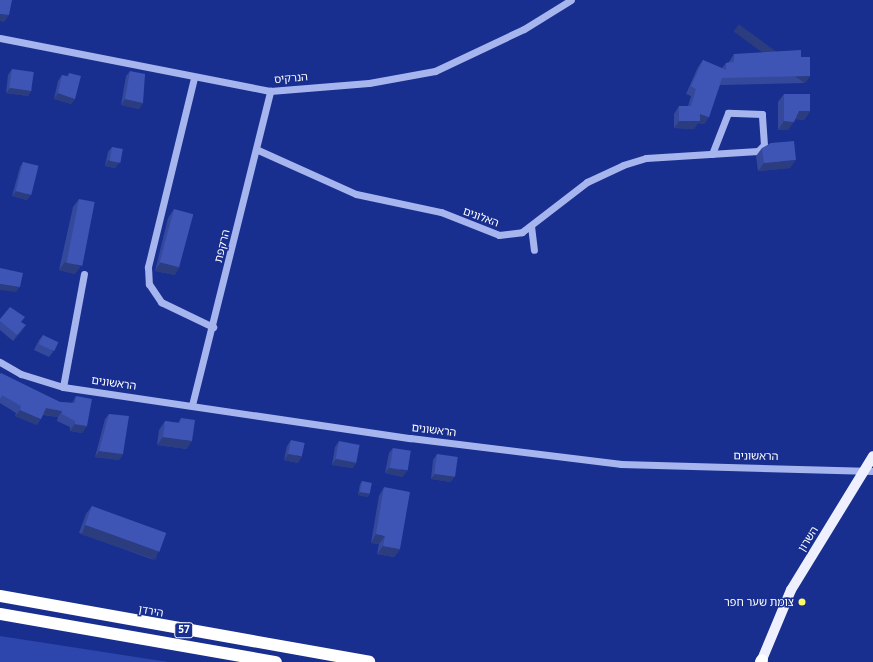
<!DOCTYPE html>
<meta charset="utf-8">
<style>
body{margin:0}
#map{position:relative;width:873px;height:662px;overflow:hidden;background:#192f8f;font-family:"Noto Sans","Noto Sans Hebrew",sans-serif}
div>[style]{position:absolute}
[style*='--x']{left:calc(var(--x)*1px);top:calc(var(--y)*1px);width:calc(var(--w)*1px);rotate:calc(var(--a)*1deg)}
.green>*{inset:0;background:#2c46ad}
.minor>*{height:7px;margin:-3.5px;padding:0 3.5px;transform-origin:3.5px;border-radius:3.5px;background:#a7b5ef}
.major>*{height:10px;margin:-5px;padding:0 5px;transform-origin:5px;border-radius:5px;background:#eef0ff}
.highway>*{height:12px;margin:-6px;padding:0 6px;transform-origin:6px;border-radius:6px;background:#fff}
.wall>*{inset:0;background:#35499c}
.shaded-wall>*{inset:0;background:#2b3c7f;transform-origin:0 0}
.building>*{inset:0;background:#3e55b5;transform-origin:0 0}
.dots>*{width:11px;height:11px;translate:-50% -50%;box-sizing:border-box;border:2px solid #192f8f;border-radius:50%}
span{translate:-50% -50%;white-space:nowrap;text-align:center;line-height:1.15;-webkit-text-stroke:3px #192f8f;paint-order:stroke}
.shield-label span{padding:1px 3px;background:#192f8f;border:1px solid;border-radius:3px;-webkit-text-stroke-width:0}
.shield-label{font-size:10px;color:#fff;font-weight:700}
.street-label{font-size:11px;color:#fff}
.poi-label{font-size:11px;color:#fff}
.right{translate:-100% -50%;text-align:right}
</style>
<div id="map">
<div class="green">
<div style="clip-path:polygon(0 636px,168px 662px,0 662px)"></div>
</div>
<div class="minor">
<div style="--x:0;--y:38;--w:275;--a:11.1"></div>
<div style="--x:270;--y:91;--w:99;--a:-4.6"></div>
<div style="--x:369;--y:83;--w:67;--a:-10.3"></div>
<div style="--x:435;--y:71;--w:98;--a:-25.3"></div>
<div style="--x:524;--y:29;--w:55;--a:-31.7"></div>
<div style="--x:194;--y:78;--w:195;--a:103.7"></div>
<div style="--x:148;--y:267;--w:17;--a:87"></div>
<div style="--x:149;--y:284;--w:22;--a:56"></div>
<div style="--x:161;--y:302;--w:58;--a:25.7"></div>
<div style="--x:258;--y:150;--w:107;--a:24.2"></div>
<div style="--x:356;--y:194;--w:87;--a:12"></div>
<div style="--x:441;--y:212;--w:62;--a:21.6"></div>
<div style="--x:499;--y:235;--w:23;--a:-7"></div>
<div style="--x:522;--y:232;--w:82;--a:-37.6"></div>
<div style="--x:587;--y:182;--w:40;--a:-25"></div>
<div style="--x:623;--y:165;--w:24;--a:-17"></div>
<div style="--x:646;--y:158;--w:112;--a:-3.6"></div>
<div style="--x:758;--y:151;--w:8;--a:-45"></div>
<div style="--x:764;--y:145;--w:31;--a:-94"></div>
<div style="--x:762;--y:114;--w:34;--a:-178"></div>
<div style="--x:728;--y:113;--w:44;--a:111.3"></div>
<div style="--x:531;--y:226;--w:24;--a:83"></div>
<div style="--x:0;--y:362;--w:24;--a:30"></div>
<div style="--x:21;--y:374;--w:44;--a:17.2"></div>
<div style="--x:63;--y:387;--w:351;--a:8.4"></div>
<div style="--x:410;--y:438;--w:213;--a:7"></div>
<div style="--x:621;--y:464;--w:252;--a:1.6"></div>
<div style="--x:63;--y:387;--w:115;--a:-79.5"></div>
<div style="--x:192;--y:405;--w:324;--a:-76"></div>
</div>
<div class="major">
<div style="--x:761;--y:662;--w:78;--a:-67.4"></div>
<div style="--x:791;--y:590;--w:157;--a:-58.5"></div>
</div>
<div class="highway">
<div style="--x:0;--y:596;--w:375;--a:10.1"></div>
<div style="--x:0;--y:614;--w:280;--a:9.9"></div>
<div style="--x:761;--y:662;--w:2;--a:-63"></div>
</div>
<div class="wall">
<div style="clip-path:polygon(734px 54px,801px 57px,810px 76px,805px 83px,720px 85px,709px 117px,704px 124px,698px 123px,694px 129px,674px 128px,674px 114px,679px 106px,688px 106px,691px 96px,686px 94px,698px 67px,703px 60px,722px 68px,726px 63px,729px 62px)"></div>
<div style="clip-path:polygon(12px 69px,32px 90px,28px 96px,6px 93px,8px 75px)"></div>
<div style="clip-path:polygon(130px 71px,143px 103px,139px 109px,121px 105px,126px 76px)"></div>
<div style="clip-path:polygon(69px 73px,75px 99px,71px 104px,54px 99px,58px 81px,62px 75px,67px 76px)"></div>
<div style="clip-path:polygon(784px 94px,810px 111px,804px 120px,795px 119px,788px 130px,778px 130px,778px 102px)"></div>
<div style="clip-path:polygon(112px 147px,119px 163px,115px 168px,105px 166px,108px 152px)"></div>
<div style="clip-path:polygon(762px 148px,790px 168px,758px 171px,756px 156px)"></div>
<div style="clip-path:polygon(23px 162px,27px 200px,12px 196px,20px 167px)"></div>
<div style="clip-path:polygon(79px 199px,75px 274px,59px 270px,73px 207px)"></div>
<div style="clip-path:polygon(174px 209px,175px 275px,155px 271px,168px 218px)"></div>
<div style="clip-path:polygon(0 319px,21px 322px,22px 331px,13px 341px,0 330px)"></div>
<div style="clip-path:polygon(43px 335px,53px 352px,49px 357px,34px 350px,39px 340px)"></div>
<div style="clip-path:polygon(0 374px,60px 402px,72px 403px,76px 396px,87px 426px,82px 433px,70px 431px,70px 427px,57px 421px,58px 417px,43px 415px,37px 425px,15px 416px,16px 413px,0 403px)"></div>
<div style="clip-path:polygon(109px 414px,123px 454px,119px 460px,95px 457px,105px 419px)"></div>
<div style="clip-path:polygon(181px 418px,187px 449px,157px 445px,159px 430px,165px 421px,178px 423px)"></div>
<div style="clip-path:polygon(291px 440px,298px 463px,284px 460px,287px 446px)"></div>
<div style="clip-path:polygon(339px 441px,353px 468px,332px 465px,335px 447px)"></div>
<div style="clip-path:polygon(393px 448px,403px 477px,385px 473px,389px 453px)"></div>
<div style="clip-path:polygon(437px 454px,451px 482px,431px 479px,433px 460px)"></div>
<div style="clip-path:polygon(362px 481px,368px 497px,358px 495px,360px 484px)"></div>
<div style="clip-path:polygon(384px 487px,400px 549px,394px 557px,377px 554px,379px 544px,371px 543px,379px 496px)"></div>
<div style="clip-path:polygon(92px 506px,154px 560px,79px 533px,86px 514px)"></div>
</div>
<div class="shaded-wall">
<div style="clip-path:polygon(0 14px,9px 15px,4px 22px,0 21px)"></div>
<div style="left:810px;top:76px;width:9px;height:88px;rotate:126deg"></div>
<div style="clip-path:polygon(10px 88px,32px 90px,28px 96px,6px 93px)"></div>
<div style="clip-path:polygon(58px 93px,75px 99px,71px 104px,54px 99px)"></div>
<div style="clip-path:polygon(125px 99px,143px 103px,139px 109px,121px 105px)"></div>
<div style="clip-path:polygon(799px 111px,810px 111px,804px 120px,794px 119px)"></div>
<div style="clip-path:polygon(700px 114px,709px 117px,704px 124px,698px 123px,694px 129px,674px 128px,679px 121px)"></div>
<div style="clip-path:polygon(784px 121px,794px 122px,788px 130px,778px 130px)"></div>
<div style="clip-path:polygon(108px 160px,119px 163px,115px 168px,105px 166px)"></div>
<div style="clip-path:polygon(796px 160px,790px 168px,758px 171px,764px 163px)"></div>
<div style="clip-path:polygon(16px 191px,31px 195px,27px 200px,12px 196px)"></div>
<div style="clip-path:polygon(65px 262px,81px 266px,75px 274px,59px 270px)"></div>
<div style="clip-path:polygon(161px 262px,180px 267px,175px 275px,155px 271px)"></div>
<div style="clip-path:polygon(0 284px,20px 287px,16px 292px,0 290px)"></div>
<div style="clip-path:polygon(26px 325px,22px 331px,13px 341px,17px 335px)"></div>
<div style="clip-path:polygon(46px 408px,62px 411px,58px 417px,41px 414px)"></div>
<div style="clip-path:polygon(20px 410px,41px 419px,37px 425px,15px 416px)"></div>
<div style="clip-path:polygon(75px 424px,87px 426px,82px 433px,70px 431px)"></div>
<div style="clip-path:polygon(163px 437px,192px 441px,187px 449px,157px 445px)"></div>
<div style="clip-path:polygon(99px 451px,123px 454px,119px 460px,95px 457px)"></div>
<div style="clip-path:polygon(288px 454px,302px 457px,298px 463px,284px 460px)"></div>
<div style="clip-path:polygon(336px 459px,357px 462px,353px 468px,332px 465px)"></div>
<div style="clip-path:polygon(389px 468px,407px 471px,403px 477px,385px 473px)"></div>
<div style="clip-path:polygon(435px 474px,455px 476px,451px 482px,431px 479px)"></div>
<div style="clip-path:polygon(360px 492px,370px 494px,368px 497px,358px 495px)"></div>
<div style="left:85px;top:525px;width:78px;height:10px;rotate:19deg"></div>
<div style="clip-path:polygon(376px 534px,385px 536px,379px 544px,371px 543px)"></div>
<div style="clip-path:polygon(383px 546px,400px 549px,394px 557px,377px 554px)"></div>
</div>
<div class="building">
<div style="clip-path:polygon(0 0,12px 0,9px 15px,0 14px)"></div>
<div style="clip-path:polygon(801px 50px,801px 57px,810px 57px,810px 76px,722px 78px,709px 117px,700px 114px,700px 121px,679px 121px,679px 106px,691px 106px,696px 89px,691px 86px,703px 60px,726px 70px,726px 63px,734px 62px,734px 54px)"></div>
<div style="left:12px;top:69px;width:22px;height:19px;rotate:8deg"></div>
<div style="clip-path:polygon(130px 71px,145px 74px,143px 103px,125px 99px)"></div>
<div style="clip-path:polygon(69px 73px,81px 76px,75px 99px,58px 93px,62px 75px,69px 77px)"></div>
<div style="clip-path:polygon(784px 94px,810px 94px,810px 111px,799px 111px,794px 122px,784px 121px)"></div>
<div style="clip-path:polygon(794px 141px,796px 160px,764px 163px,762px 148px,771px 143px)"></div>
<div style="left:112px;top:147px;width:11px;height:14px;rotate:10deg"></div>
<div style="left:23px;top:162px;width:16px;height:30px;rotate:14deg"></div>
<div style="left:79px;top:199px;width:16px;height:65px;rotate:11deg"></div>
<div style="left:174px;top:209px;width:20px;height:55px;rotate:15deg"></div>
<div style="clip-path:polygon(0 268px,23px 273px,20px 287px,0 284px)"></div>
<div style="clip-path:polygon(10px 307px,25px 317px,21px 322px,26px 325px,17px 335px,0 321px,0 319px)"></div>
<div style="left:43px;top:335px;width:17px;height:10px;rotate:25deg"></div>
<div style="clip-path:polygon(1px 373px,60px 402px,75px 403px,76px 396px,92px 399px,87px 426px,75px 424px,75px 421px,62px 414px,62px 411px,46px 408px,41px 419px,20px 410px,21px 406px,2px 395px,1px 398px,0 398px,0 374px)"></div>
<div style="clip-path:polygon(109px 414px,129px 416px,123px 454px,99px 451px)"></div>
<div style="clip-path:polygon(181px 418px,195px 420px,192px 441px,163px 437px,165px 421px,180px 423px)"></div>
<div style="left:291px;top:440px;width:14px;height:14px;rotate:12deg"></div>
<div style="left:339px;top:441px;width:21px;height:18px;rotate:11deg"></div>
<div style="left:393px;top:448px;width:18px;height:20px;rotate:9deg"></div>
<div style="left:437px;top:454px;width:21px;height:20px;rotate:8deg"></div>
<div style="left:362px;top:481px;width:10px;height:11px;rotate:11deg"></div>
<div style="clip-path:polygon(384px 487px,410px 492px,400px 549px,383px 546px,385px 536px,376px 534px)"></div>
<div style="left:92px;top:506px;width:79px;height:20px;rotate:20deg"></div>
</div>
<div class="dots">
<div style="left:802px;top:602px;background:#fff964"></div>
</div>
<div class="shield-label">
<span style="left:184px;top:630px">57</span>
</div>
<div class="street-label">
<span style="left:291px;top:78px;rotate:-5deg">הנרקיס</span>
<span style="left:481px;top:217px;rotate:20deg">האלונים</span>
<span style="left:222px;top:246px;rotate:-76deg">הרקפת</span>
<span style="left:114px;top:383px;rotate:8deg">הראשונים</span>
<span style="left:434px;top:430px;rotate:7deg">הראשונים</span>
<span style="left:756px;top:456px;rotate:1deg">הראשונים</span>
<span style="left:808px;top:539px;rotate:-58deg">השרון</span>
<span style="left:151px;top:611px;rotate:10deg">הירדן</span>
</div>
<div class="poi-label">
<span class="right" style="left:794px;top:602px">צומת שער חפר</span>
</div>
</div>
